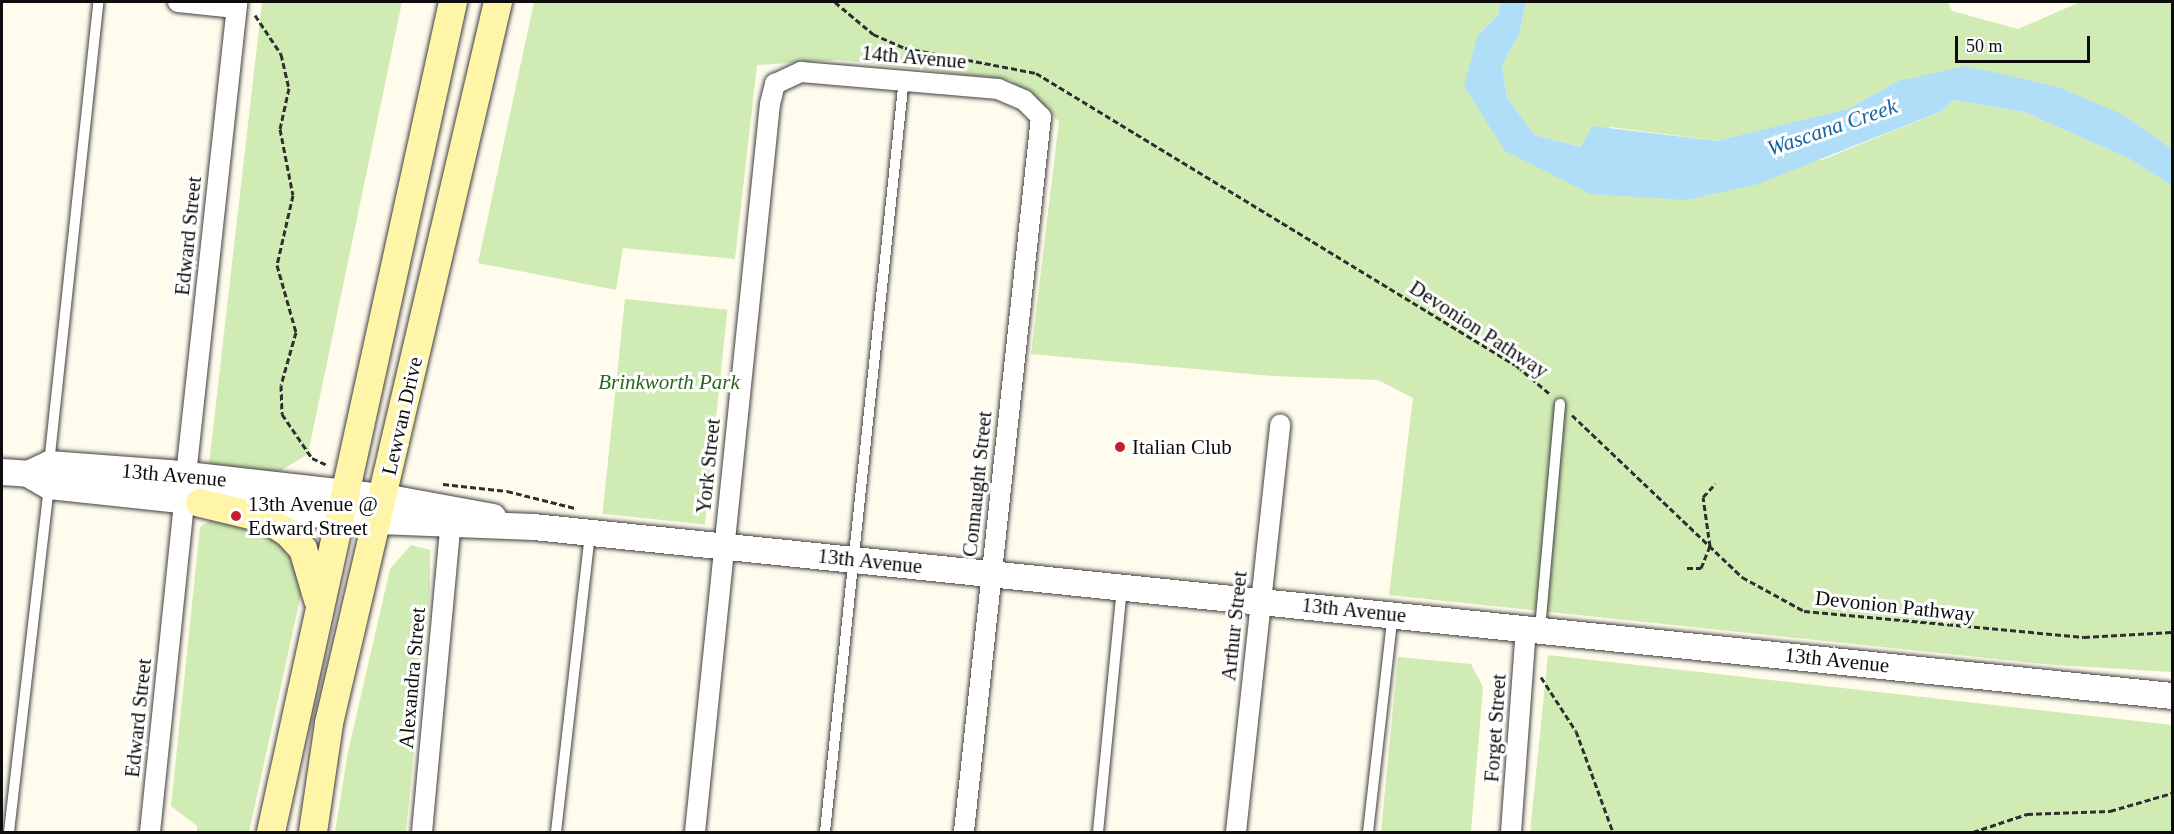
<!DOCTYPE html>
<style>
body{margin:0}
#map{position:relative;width:2174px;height:834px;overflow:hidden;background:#fffbed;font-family:"Times New Roman",serif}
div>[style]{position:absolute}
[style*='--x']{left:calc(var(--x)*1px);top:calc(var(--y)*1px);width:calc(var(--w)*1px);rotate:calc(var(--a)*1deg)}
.green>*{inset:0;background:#d1ebb5;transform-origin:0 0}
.water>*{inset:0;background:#b0ddf8}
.path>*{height:3px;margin-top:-1.5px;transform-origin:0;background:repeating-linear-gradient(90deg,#2f2f2f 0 6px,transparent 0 9px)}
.roads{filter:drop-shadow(0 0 2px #404040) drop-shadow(0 0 2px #404040)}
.service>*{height:10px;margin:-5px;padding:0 5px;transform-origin:5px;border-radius:5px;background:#fff}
.minor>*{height:20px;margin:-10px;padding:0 10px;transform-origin:10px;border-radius:10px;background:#fff}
.tertiary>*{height:26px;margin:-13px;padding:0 13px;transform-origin:13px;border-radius:13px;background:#fff}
.secondary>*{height:28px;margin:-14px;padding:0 14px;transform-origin:14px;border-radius:14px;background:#fff5a8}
.dots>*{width:16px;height:16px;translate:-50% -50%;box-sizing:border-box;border:3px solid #fff;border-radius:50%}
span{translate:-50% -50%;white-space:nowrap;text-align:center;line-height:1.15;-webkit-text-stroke:6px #fff;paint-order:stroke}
.street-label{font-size:21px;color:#0d0d0d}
.park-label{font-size:21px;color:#2b671b;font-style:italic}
.poi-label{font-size:21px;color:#0d0d0d}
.left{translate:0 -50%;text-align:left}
.water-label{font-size:22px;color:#1264a3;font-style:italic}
.frame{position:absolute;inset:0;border:3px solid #0d0d0d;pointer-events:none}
.scale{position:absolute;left:1955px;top:36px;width:135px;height:27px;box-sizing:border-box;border:3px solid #0d0d0d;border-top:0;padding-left:8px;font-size:18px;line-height:21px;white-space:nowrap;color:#0d0d0d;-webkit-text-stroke:4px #fff;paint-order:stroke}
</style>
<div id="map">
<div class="green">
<div style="clip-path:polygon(262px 2px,402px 2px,308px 454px,275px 474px,209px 464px)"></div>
<div style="clip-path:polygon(534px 2px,1500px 2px,1499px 14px,1478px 35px,1505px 151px,1822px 160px,1942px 111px,1953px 100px,2024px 112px,2128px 158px,2172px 186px,2172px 672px,2054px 665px,1389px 595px,1413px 398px,1378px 380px,1272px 376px,1031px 354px,1059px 121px,1011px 80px,839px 60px,757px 65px,735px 259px,623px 248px,616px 290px,478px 263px)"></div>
<div style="clip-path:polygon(1526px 2px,1948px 2px,1952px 11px,2018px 29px,2080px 2px,2172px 2px,2172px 149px,2124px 115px,1898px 81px,1848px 109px,1770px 131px,1717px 141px,1610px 127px,1581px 147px,1535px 135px,1507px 98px,1502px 65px,1519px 34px)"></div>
<div style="left:625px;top:299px;width:103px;height:216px;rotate:6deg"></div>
<div style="clip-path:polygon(215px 518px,261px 529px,293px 554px,303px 585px,249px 832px,197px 832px,197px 826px,171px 806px,200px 527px)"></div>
<div style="clip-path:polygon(411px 545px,430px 550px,430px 591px,406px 832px,335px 832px,348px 752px,390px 569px)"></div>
<div style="clip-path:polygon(1548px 655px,2172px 725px,2172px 832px,1530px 832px)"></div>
<div style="clip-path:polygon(1398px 657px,1471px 664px,1483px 687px,1471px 832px,1381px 832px)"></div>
</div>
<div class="water">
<div style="clip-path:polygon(1500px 2px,1526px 2px,1519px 34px,1502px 65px,1507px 98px,1535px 135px,1581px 147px,1592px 126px,1717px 141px,1848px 109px,1898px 81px,1966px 66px,2058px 87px,2124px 115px,2172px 149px,2172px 186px,2128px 158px,2024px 112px,1953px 100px,1942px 111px,1758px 184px,1686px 200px,1590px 194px,1505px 151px,1464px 86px,1478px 35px,1499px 14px)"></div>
</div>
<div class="path">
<div style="--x:835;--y:2;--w:50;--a:40.1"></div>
<div style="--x:873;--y:34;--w:35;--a:24"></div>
<div style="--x:905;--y:48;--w:133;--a:10.8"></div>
<div style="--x:1036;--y:73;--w:563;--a:31.35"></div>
<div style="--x:1517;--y:366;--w:43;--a:40.3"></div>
<div style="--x:255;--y:15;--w:47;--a:56.3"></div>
<div style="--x:281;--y:54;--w:35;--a:77"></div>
<div style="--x:289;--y:88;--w:42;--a:102.4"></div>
<div style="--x:280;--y:129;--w:67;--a:78.9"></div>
<div style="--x:293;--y:195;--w:72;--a:102.9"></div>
<div style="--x:277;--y:265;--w:70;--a:74.2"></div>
<div style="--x:296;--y:332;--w:55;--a:105.8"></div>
<div style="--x:281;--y:385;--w:29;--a:88"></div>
<div style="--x:282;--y:414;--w:53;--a:55.7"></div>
<div style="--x:312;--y:458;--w:17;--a:25"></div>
<div style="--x:1572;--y:415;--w:235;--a:43.6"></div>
<div style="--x:1742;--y:577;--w:71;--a:28.7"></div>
<div style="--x:1804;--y:611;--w:281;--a:5.3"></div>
<div style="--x:2084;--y:637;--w:88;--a:-3.3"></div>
<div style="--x:443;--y:484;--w:64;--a:6.2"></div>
<div style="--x:507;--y:491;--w:70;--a:14"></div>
<div style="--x:1687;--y:568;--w:14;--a:0"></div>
<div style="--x:1701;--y:568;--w:24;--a:-68"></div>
<div style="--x:1710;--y:546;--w:49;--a:-98.1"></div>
<div style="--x:1703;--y:497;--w:18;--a:-47"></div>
<div style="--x:1541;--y:677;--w:64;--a:57.1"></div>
<div style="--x:1576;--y:731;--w:108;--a:69.9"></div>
<div style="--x:1973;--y:832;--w:57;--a:-18.4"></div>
<div style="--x:2027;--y:814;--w:83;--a:-2.1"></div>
<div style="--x:2110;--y:811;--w:65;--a:-16.2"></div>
</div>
<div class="roads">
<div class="service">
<div style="--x:49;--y:464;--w:465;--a:-83.9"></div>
<div style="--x:1540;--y:629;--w:226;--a:-84.9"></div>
<div style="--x:9;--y:832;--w:347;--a:-83.4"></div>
<div style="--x:556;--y:832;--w:302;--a:-83.5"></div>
<div style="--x:825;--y:832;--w:758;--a:-84.02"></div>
<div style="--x:1098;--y:832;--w:245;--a:-84.4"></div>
<div style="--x:1368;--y:832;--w:219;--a:-83.5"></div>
</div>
<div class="minor">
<div style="--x:178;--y:2;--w:58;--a:5.9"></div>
<div style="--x:186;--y:475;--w:476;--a:-83.8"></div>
<div style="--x:150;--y:832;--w:333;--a:-84.1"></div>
<div style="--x:422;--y:832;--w:305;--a:-84.7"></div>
<div style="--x:695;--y:832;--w:732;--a:-84.12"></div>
<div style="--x:770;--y:104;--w:21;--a:-76"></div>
<div style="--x:775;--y:84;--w:29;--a:-25"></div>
<div style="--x:801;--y:72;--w:198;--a:4.9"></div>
<div style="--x:998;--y:89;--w:28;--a:23"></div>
<div style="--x:1024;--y:100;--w:24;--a:45"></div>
<div style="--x:1041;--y:117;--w:719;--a:96.15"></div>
<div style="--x:1236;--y:832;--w:410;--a:-83.8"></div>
<div style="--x:1511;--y:832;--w:206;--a:-85.8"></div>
</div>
<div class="tertiary">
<div style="--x:2;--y:472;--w:26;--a:4"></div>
<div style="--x:28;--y:474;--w:24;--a:30"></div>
<div style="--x:49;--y:486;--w:331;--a:6.1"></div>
<div style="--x:378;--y:521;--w:156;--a:2.2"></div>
<div style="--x:534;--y:527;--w:1647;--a:5.89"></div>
<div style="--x:28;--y:474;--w:23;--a:-25"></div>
<div style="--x:49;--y:464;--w:120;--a:4.3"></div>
<div style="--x:169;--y:473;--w:216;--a:6.4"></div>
<div style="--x:384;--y:497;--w:111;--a:10.4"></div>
</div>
<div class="secondary">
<div style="--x:200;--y:503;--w:68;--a:13.6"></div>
<div style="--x:266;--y:519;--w:26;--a:32"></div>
<div style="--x:288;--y:533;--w:22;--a:47"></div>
<div style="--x:303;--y:549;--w:53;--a:73.6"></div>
<div style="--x:271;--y:832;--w:850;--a:-77.63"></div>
<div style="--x:313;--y:832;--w:110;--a:-81.6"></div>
<div style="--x:329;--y:723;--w:741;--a:-76.81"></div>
</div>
</div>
<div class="dots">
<div style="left:1120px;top:447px;background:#c22029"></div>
<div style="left:236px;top:516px;background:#c22029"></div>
</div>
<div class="street-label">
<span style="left:914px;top:57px;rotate:5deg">14th Avenue</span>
<span style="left:188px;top:236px;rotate:-84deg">Edward Street</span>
<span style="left:1479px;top:329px;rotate:33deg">Devonion Pathway</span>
<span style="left:402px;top:416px;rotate:-77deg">Lewvan Drive</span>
<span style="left:708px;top:466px;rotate:-84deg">York Street</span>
<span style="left:174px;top:475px;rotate:5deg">13th Avenue</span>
<span style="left:977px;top:484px;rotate:-84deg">Connaught Street</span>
<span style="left:870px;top:561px;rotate:6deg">13th Avenue</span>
<span style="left:1895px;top:606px;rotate:6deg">Devonion Pathway</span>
<span style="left:1354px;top:610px;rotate:6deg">13th Avenue</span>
<span style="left:1234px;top:626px;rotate:-84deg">Arthur Street</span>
<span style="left:1837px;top:660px;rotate:6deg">13th Avenue</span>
<span style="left:412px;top:678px;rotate:-85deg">Alexandra Street</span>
<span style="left:138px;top:718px;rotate:-84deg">Edward Street</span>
<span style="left:1495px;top:728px;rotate:-86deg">Forget Street</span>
</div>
<div class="park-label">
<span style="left:669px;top:382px">Brinkworth Park</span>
</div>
<div class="poi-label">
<span class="left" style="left:1132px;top:447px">Italian Club</span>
<span class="left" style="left:248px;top:516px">13th Avenue @<br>Edward Street</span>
</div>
<div class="water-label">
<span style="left:1832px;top:127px;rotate:-19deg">Wascana Creek</span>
</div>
<div class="frame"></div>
<div class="scale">50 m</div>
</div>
